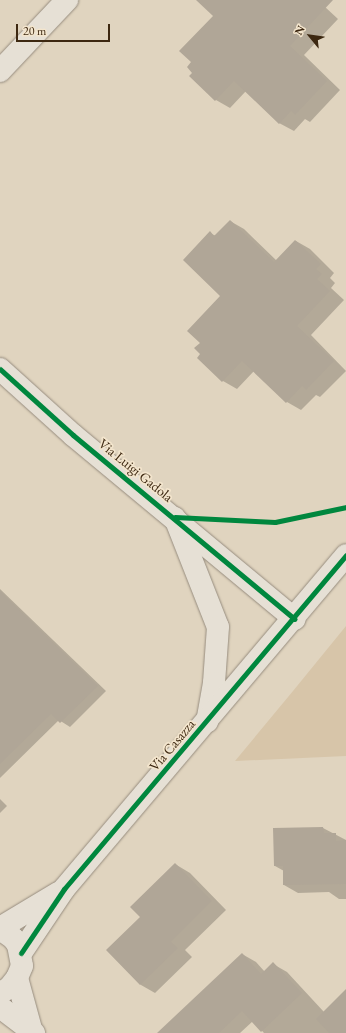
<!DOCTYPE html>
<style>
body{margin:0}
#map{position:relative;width:346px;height:1033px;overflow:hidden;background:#e0d4bf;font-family:"EB Garamond",serif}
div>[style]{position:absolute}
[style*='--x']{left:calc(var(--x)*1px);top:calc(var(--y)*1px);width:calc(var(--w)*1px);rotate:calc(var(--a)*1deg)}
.green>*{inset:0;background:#d7c5a9}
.shadow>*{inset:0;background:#0003}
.building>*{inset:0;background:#b0a697}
.roads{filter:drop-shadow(0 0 1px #968c7e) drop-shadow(0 0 1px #968c7e)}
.minor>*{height:22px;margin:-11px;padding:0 11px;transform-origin:11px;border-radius:11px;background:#e6e0d5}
.tertiary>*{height:22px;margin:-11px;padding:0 11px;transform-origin:11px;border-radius:11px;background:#e6e0d5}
.cycleway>*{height:5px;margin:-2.5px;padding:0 2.5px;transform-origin:2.5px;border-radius:2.5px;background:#00873e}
span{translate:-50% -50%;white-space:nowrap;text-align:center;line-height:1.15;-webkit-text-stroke:3.5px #f3e5cd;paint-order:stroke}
.street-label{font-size:14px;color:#3d2811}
.north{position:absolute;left:290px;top:16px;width:40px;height:40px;-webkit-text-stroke:3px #f3e5cd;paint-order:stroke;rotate:299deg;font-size:11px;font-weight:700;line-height:16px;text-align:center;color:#3d2811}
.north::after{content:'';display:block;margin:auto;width:14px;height:18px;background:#3d2811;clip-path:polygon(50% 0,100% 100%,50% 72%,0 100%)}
.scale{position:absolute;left:16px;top:24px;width:94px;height:18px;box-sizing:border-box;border:2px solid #3d2811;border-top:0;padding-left:5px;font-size:12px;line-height:14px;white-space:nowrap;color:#3d2811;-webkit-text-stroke:3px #f3e5cd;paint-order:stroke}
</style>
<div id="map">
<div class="green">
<div style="clip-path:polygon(346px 626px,346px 756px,235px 761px,293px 691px)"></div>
</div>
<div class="shadow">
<div style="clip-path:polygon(198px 0,327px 0,324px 6px,338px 19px,304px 55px,340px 90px,310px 122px,305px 119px,294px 131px,279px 123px,246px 91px,230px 108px,216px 100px,194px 73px,193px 62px,214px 16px)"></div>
<div style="clip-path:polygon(230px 221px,244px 229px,277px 261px,296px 241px,310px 249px,334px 273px,330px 278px,335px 283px,331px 288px,344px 300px,311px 335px,346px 371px,320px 397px,316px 395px,301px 410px,287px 402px,254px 371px,237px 389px,223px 381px,202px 354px,201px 343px,221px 296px,210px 233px,216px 236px)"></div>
<div style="clip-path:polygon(0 589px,106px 691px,70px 727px,59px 720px,0 778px)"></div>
<div style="clip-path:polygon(0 799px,7px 806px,0 813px)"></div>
<div style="clip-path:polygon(323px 828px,346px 840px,346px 899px,339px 899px,329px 892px,298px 893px,284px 885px,284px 871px,275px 866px,274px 829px)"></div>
<div style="clip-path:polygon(175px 864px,190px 873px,226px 910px,185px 950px,192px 957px,155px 993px,141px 985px,108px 950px,141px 917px)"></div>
<div style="clip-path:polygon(242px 954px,256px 962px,265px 972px,273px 964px,287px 972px,324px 1012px,346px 991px,346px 1033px,264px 1033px,253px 1021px,240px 1033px,159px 1033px)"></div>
</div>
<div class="building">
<div style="clip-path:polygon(196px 0,333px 0,290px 46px,327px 81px,295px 115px,291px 111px,279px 124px,234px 81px,215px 101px,189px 76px,192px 73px,187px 67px,191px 62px,179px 51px,213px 16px)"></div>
<div style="clip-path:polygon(230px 220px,274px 262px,295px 240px,321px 264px,316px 269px,322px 274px,317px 279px,330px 291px,297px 326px,334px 361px,306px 390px,302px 386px,286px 403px,242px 361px,222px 382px,197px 358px,200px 354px,194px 348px,200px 343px,187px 331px,220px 296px,183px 260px,210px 231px,214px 236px)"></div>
<div style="clip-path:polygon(0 591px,98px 686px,60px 723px,51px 714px,0 764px)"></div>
<div style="clip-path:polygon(323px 827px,324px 833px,336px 833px,336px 841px,346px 840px,346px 884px,283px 885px,283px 866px,274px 866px,273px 828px)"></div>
<div style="clip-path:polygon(175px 863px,212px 901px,171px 942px,178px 948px,140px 985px,106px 950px,140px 917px,130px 907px)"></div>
<div style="clip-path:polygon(242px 953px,261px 974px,273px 962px,302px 993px,261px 1032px,242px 1011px,219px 1033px,157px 1033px)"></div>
<div style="clip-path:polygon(346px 989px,346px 1033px,329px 1033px,316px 1019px)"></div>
</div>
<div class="roads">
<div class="minor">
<div style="--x:0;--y:71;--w:98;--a:-46.7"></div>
<div style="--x:0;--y:369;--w:98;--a:42.1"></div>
<div style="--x:73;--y:435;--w:288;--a:39.7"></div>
<div style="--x:175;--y:518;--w:117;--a:68.5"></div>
<div style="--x:218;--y:627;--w:56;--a:94.1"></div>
<div style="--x:214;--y:683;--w:39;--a:100"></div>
<div style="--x:0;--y:928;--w:68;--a:-31.1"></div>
<div style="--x:21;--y:953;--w:77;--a:-56.1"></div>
<div style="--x:64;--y:889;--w:437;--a:-49.8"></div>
</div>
<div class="tertiary">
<div style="--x:0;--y:929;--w:16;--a:35"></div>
<div style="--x:13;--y:938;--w:9;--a:54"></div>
<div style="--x:18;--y:945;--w:21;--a:79"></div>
<div style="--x:22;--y:966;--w:13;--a:113"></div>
<div style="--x:17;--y:978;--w:13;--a:129"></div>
<div style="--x:9;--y:988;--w:10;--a:151"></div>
<div style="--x:17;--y:978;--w:53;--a:74.6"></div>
<div style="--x:0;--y:1007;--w:43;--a:37.4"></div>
</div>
</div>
<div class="cycleway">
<div style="--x:0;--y:369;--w:98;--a:42.1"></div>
<div style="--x:73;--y:435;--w:288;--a:39.7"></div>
<div style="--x:175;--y:517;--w:100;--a:2.9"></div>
<div style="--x:275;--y:522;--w:73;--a:-11.9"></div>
<div style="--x:21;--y:953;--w:77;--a:-56.1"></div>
<div style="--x:64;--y:889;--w:437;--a:-49.8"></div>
</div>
<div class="street-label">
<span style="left:136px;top:470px;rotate:39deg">Via Luigi Gadola</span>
<span style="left:172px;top:745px;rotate:-50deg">Via Casazza</span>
</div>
<div class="north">N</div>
<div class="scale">20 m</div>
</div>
